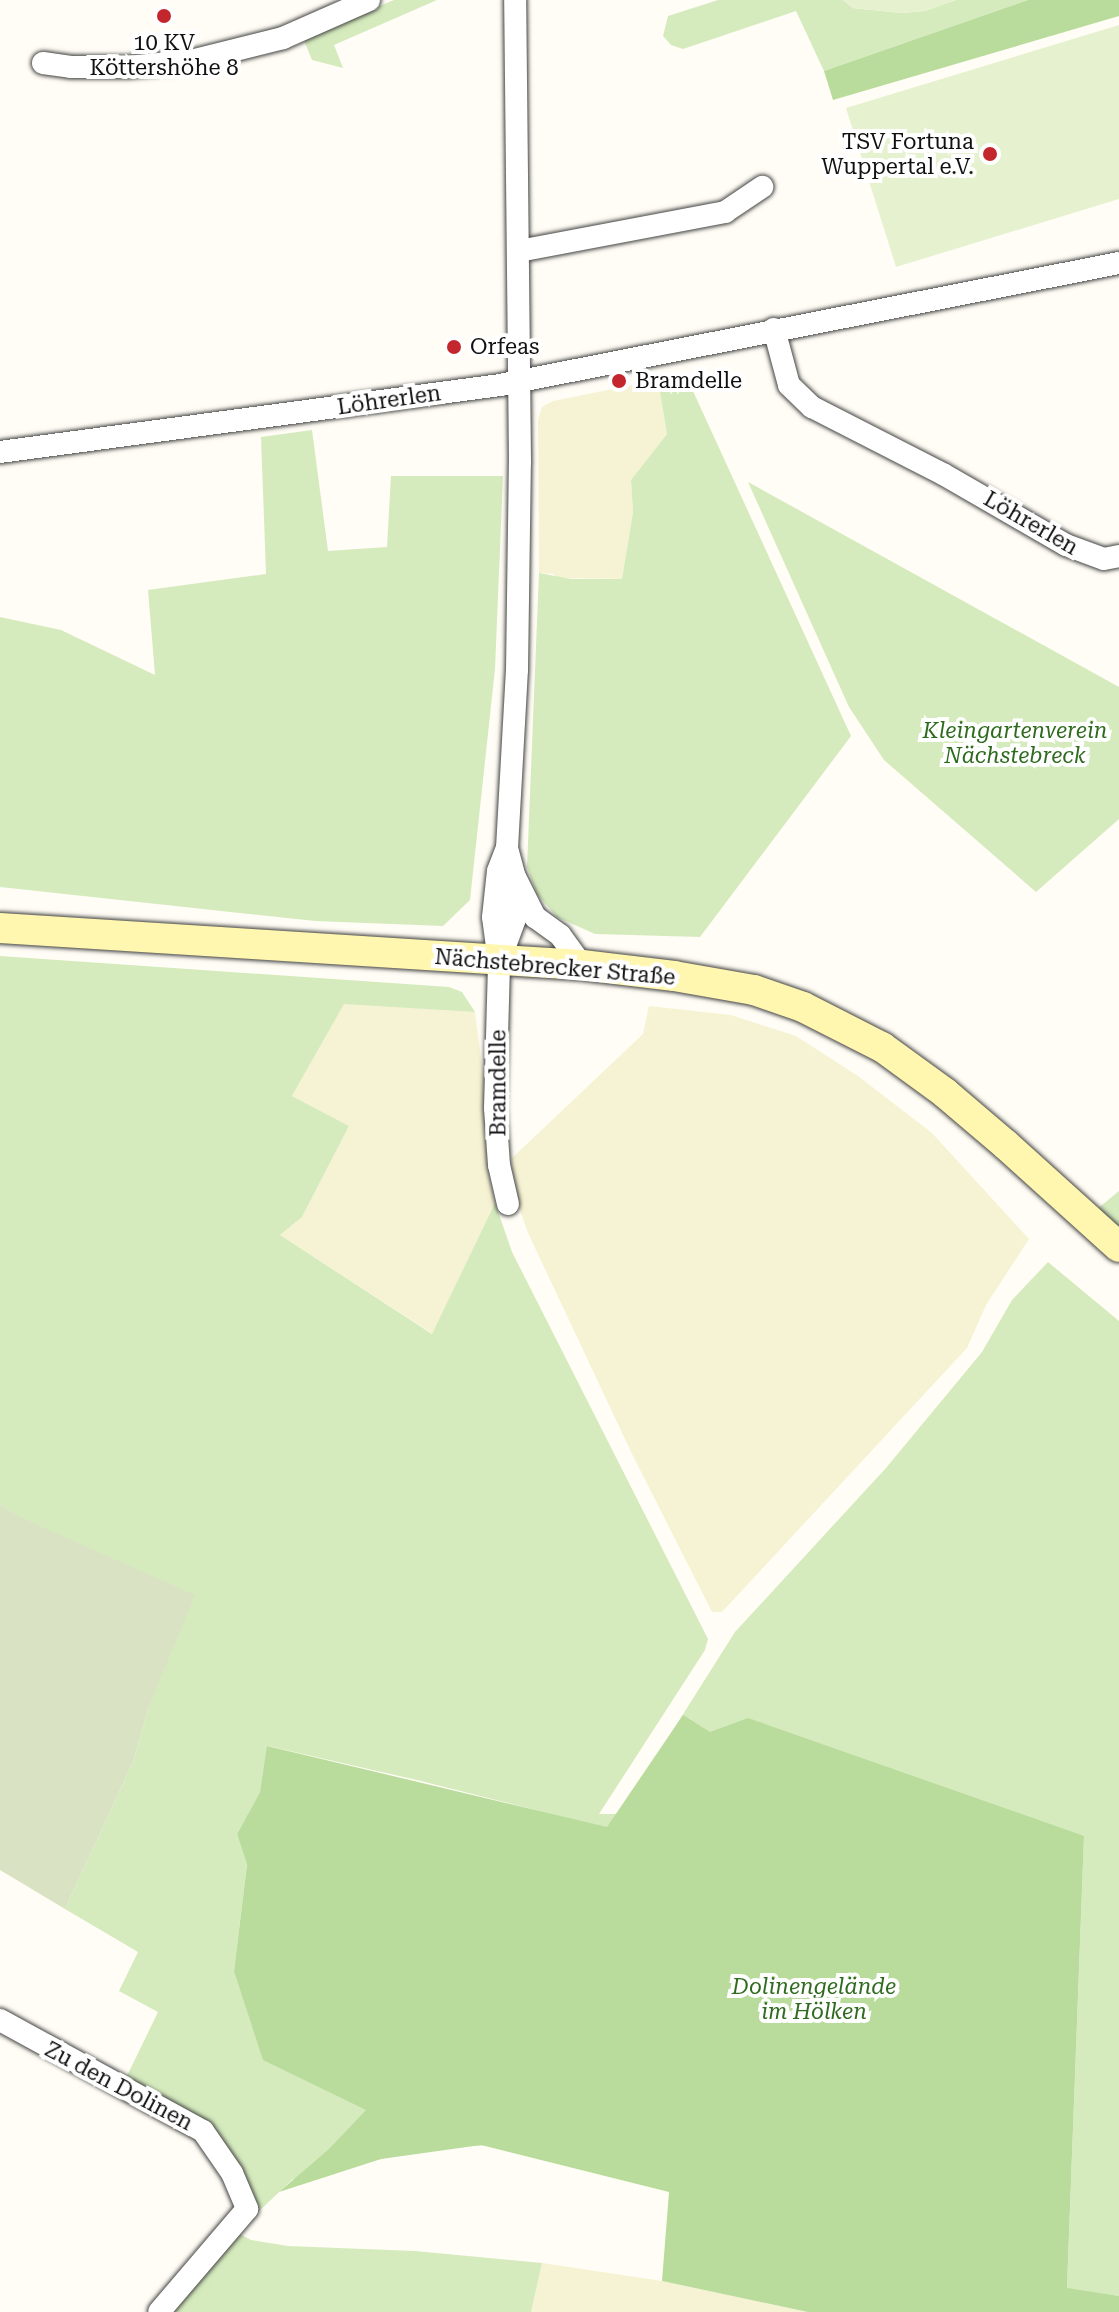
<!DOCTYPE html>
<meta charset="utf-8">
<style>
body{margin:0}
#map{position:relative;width:1119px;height:2312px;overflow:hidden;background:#fffdf5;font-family:"Roboto Serif",serif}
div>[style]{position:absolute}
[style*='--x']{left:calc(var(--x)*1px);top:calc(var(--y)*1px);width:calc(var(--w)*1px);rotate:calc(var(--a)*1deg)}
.farmland>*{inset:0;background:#f6f3d4}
.green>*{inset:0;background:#d5ebbd}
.forest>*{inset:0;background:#b9dc9c}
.cemetery>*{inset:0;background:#d9e3c4}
.pitch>*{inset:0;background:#e6f2cf}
.roads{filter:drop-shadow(0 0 2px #444) drop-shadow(0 0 2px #444)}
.minor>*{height:22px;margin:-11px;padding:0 11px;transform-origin:11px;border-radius:11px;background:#fff}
.secondary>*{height:30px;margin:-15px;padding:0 15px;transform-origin:15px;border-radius:15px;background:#fff6b0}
.dots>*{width:22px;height:22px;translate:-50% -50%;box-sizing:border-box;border:4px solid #fff;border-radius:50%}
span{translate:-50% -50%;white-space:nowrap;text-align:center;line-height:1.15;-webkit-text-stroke:8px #fff;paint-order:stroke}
.poi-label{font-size:22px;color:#111}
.right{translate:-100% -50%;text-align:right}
.left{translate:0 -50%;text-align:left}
.street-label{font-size:22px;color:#111}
.park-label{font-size:22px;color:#2f6b1f;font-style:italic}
</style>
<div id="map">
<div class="farmland">
<div style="clip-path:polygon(658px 380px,667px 434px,631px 480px,633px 512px,622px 579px,554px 578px,554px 574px,539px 573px,538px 420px,542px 407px,553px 401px)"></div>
<div style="clip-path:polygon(344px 1003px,475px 1012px,485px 1088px,488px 1169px,495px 1203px,433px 1334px,280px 1235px,302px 1217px,349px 1126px,292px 1096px)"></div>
<div style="clip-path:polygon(649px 1006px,731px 1015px,796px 1036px,858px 1076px,932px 1133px,1029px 1239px,986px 1305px,967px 1348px,722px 1612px,712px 1612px,632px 1454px,528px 1233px,515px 1195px,511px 1159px,643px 1034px)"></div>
<div style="clip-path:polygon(542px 2263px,662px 2281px,808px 2312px,531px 2312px)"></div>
</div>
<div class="green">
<div style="clip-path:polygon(394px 0,437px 0,334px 45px,343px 68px,312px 60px,303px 38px)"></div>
<div style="clip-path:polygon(718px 0,843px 0,853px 8px,901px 13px,925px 11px,956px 0,1028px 0,824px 71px,796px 11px,683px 49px,671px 45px,663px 36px,668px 16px)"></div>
<div style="clip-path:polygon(687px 378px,851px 736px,700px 937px,595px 934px,557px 917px,537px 894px,527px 867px,539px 573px,571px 579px,622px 579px,633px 512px,631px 480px,667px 434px,658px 380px)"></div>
<div style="clip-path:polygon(312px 430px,328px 551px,387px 547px,391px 476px,503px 476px,495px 669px,470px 900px,443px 926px,315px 921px,0 887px,0 617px,61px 630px,155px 675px,148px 590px,266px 574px,261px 437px)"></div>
<div style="clip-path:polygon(748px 482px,1119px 687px,1119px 819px,1036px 892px,884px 760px,849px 707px)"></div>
<div style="clip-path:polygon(evenodd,0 956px,449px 987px,462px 992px,475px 1012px,344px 1004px,292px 1096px,349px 1126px,302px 1217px,280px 1235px,432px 1334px,495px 1203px,512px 1252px,708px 1639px,705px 1650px,599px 1814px,620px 1814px,735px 1632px,886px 1468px,982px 1352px,1012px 1300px,1048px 1262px,1119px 1321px,1119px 2296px,1067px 2289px,1084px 1836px,680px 2186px,498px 2145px,434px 2147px,293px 2179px,257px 2213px,235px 2173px,236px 2166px,125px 2080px,158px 2012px,119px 1991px,138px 1952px,65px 1909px,133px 1762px,149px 1706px,17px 1516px,0 1504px,0 956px,268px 1746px,421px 1781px,555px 1815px,234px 1971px,247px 1863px,237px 1834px,260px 1792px,268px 1746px)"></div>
<div style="clip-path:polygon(1119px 1191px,1119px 1231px,1096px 1210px)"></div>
<div style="clip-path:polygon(238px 2233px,251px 2240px,288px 2246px,415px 2251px,542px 2263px,531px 2312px,169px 2312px)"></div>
</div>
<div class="forest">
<div style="clip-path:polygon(1028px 0,1119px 0,1119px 16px,833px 100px,824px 71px)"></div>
<div style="clip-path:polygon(683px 1715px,710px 1732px,748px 1718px,1084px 1836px,1067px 2288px,1119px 2296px,1119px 2312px,808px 2312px,662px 2281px,669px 2192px,481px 2145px,381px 2159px,279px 2192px,329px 2149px,366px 2110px,263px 2060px,234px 1971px,247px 1864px,237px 1834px,260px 1792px,267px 1746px,607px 1827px)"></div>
</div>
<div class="cemetery">
<div style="clip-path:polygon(0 1504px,18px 1516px,195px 1595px,149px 1706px,133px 1762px,65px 1909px,0 1870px)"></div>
</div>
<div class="pitch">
<div style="clip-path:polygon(843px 0,956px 0,925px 11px,901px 13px,853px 8px)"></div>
<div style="clip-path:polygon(1119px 25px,1119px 199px,896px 267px,846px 108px)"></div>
</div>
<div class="roads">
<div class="minor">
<div style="--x:43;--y:63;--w:28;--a:8"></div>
<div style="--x:71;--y:67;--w:56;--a:0"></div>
<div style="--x:127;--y:67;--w:64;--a:-5.4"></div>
<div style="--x:191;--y:61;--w:95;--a:-14"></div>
<div style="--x:283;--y:38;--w:94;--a:-23.8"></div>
<div style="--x:519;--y:251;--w:210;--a:-10.7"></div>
<div style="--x:725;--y:212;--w:45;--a:-34"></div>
<div style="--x:774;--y:329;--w:58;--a:75"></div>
<div style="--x:789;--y:385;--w:32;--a:44"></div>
<div style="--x:812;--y:407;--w:147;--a:27.1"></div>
<div style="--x:943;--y:474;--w:142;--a:30"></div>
<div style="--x:1066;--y:545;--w:40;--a:20.2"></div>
<div style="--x:1104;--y:559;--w:15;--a:-11"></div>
<div style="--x:0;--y:452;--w:504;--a:-7.63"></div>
<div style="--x:500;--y:385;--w:631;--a:-11.15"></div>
<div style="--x:507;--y:848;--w:30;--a:75"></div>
<div style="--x:515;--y:877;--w:45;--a:63.4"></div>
<div style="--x:535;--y:917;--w:31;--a:36"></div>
<div style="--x:560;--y:935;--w:37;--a:54"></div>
<div style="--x:501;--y:957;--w:40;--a:-69.8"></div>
<div style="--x:515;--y:919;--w:37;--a:-90"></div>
<div style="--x:508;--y:1204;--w:40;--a:-103"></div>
<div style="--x:499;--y:1165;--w:57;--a:-94"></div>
<div style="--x:495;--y:1108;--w:146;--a:-88.4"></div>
<div style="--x:499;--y:962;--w:45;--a:-97.6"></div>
<div style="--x:493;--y:917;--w:46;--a:-83.8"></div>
<div style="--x:498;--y:871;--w:25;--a:-69"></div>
<div style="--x:507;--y:848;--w:178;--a:-86.8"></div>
<div style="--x:517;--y:670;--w:208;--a:-89.2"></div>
<div style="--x:520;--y:462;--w:462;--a:-90.6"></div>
<div style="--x:0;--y:2020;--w:231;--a:28.7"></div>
<div style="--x:203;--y:2131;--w:51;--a:55.4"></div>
<div style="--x:232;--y:2173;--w:39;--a:67"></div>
<div style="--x:247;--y:2209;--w:135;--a:130.5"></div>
</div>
<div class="secondary">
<div style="--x:0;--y:928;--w:583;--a:3.64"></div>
<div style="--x:582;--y:965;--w:93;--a:6.8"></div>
<div style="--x:674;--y:976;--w:81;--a:9.9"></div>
<div style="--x:754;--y:990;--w:52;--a:19.1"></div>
<div style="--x:803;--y:1007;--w:89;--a:26.9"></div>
<div style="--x:882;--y:1047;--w:78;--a:36.1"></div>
<div style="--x:945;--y:1093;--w:80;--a:40.4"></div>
<div style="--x:1006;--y:1145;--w:152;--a:42.1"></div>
</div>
</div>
<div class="dots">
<div style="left:164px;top:16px;background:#c4262e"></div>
<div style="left:990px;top:154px;background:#c4262e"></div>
<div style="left:454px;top:347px;background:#c4262e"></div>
<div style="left:619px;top:381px;background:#c4262e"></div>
</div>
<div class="poi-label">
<span style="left:164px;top:55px">10 KV<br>Köttershöhe 8</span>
<span class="right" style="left:974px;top:154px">TSV Fortuna<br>Wuppertal e.V.</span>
<span class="left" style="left:470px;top:347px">Orfeas</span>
<span class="left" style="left:635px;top:381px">Bramdelle</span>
</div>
<div class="street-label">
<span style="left:389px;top:400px;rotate:-8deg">Löhrerlen</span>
<span style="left:1031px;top:523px;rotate:30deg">Löhrerlen</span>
<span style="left:555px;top:967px;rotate:5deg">Nächstebrecker Straße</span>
<span style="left:498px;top:1083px;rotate:-90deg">Bramdelle</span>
<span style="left:119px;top:2086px;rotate:28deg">Zu den Dolinen</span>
</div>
<div class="park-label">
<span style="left:1015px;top:743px">Kleingartenverein<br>Nächstebreck</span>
<span style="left:814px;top:1999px">Dolinengelände<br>im Hölken</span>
</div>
</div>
